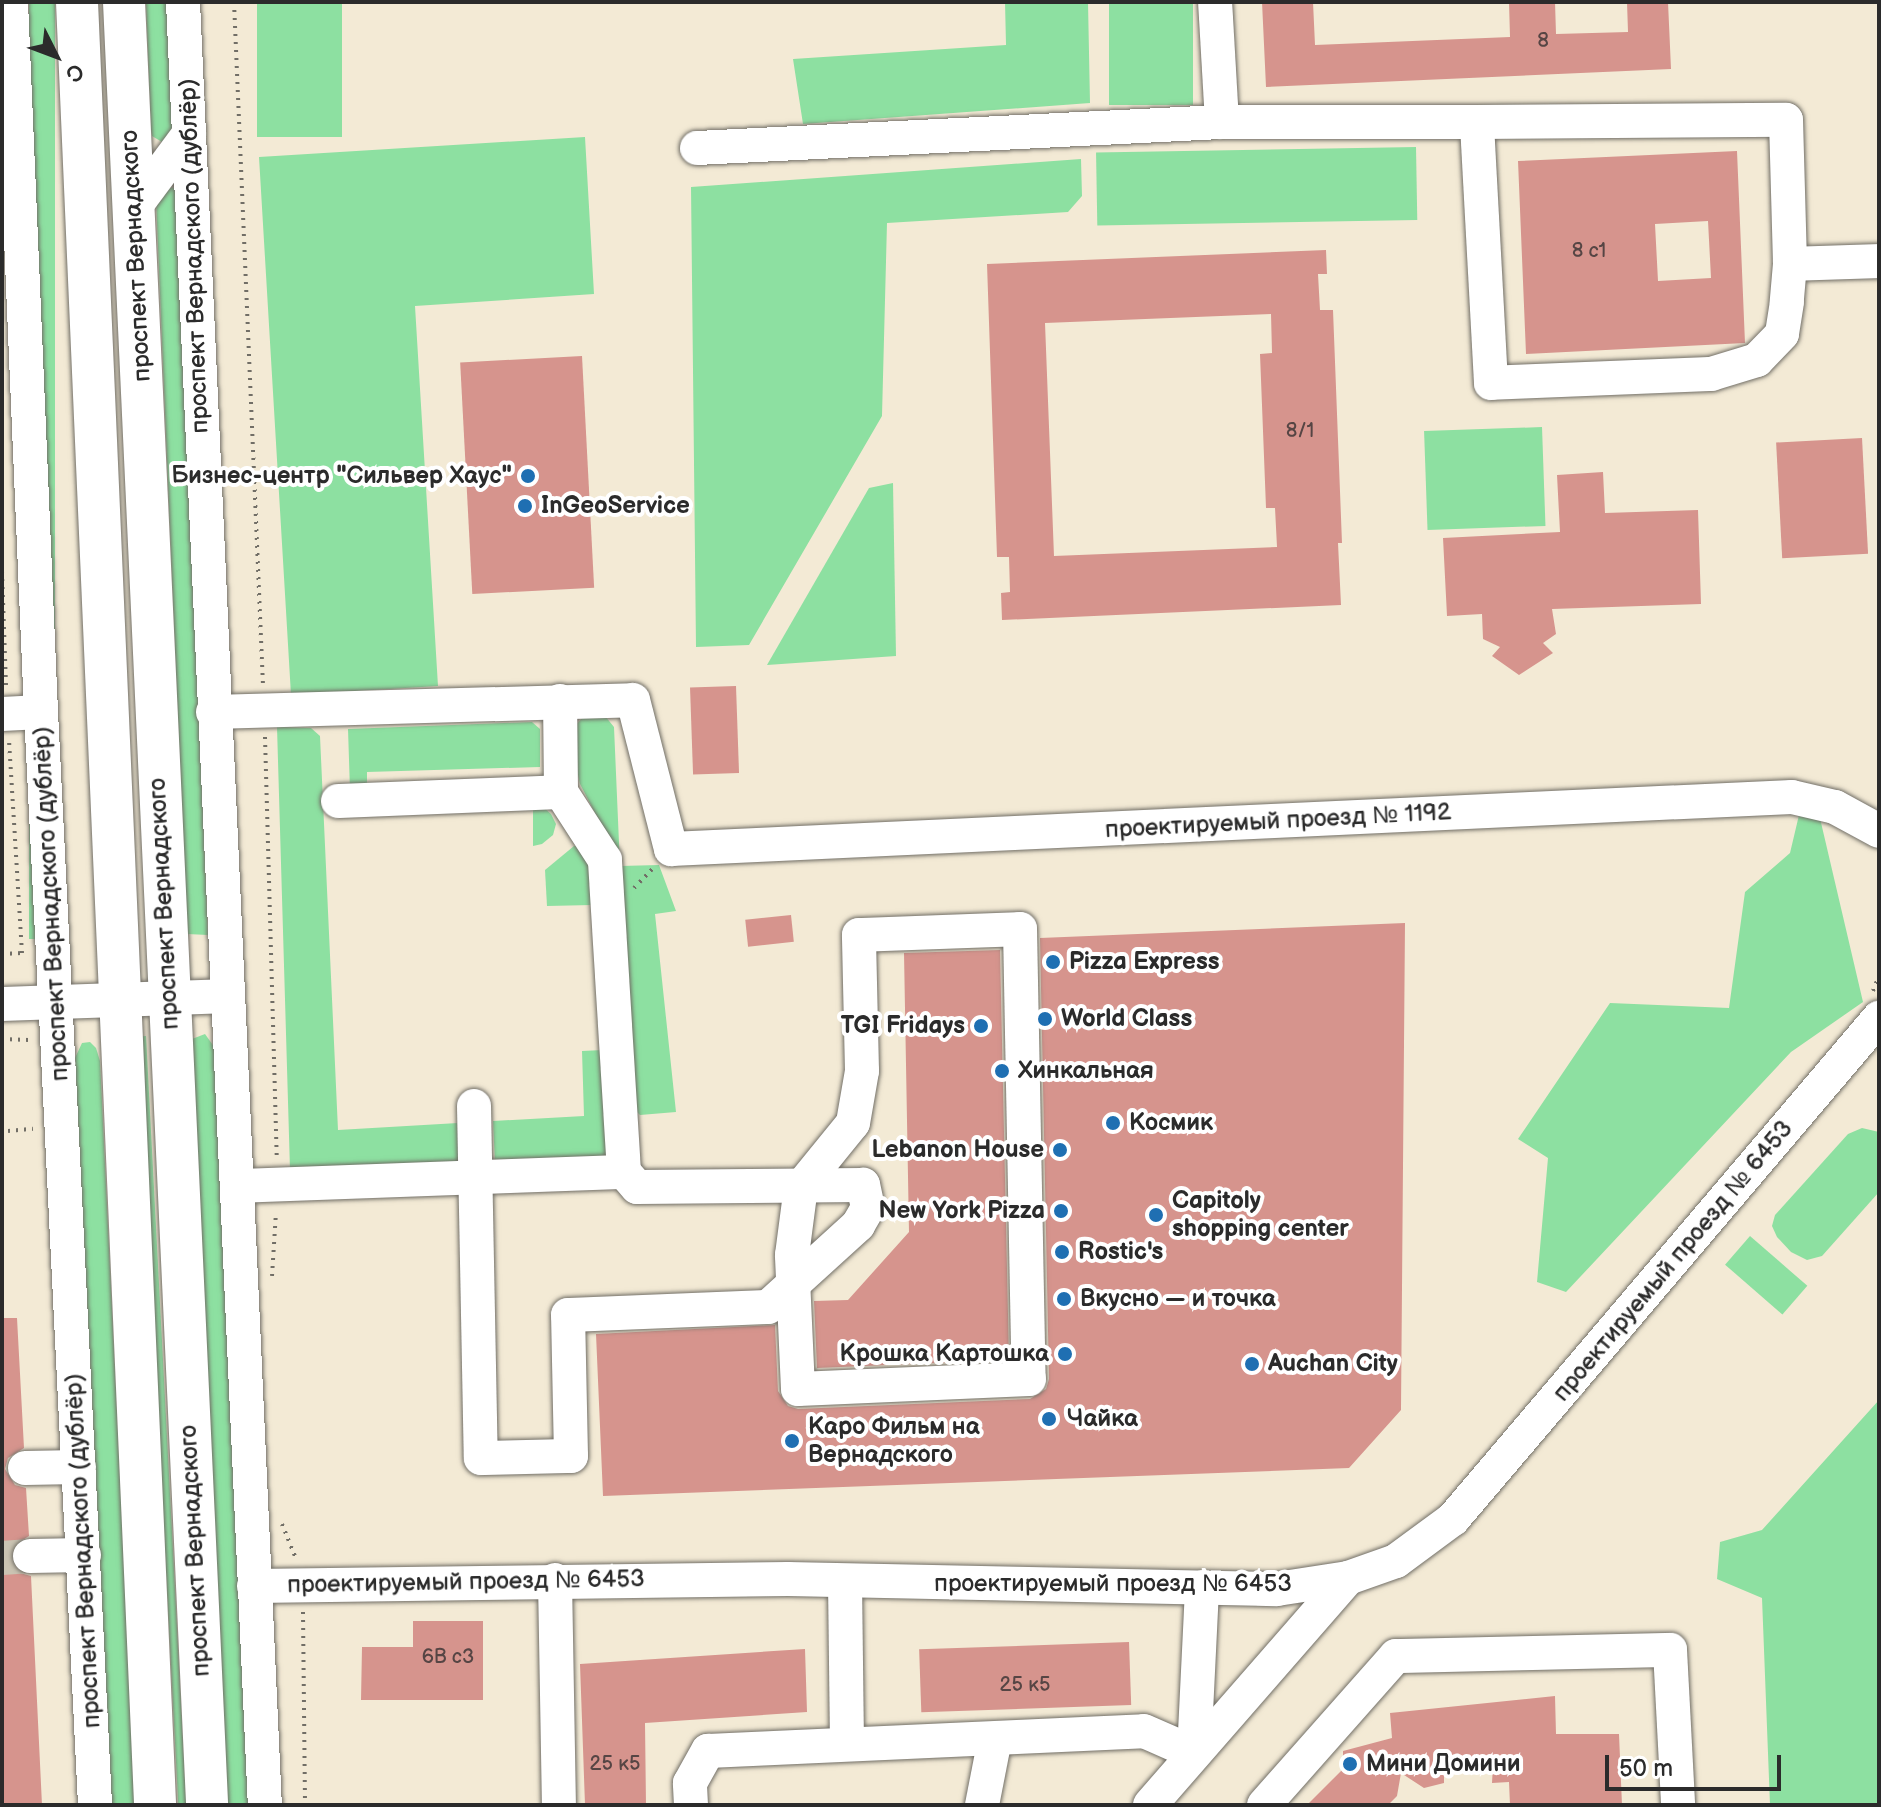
<!DOCTYPE html>
<meta charset="utf-8">
<style>
body{margin:0}
#map{position:relative;width:1881px;height:1807px;overflow:hidden;background:#f3ead5;font-family:"Balsamiq Sans",sans-serif}
div>[style]{position:absolute}
[style*='--x']{left:calc(var(--x)*1px);top:calc(var(--y)*1px);width:calc(var(--w)*1px);rotate:calc(var(--a)*1deg)}
.green>*{inset:0;background:#8de0a1;transform-origin:0 0}
.building>*{inset:0;background:#d6948d;transform-origin:0 0}
.minor-tunnel>*{height:34px;margin-top:-17px;transform-origin:0;background:repeating-linear-gradient(90deg,#cbc4b3 0 34px,transparent 0 51px)}
.path>*{height:4px;margin-top:-2px;transform-origin:0;background:repeating-linear-gradient(90deg,#716e66 0 2px,transparent 0 8px)}
.roads{filter:drop-shadow(0 0 2px #716e66) drop-shadow(0 0 2px #716e66)}
.minor>*{height:34px;margin:-17px;padding:0 17px;transform-origin:17px;border-radius:17px;background:#fff}
.major>*{height:42px;margin:-21px;padding:0 21px;transform-origin:21px;border-radius:21px;background:#fff}
.dots>*{width:22px;height:22px;translate:-50% -50%;box-sizing:border-box;border:4px solid #fff;border-radius:50%}
span{translate:-50% -50%;white-space:nowrap;text-align:center;line-height:1.15;-webkit-text-stroke:8px #fff;paint-order:stroke}
.number-label{font-size:20px;color:#564544}
.number-label span{-webkit-text-stroke-width:0}
.street-label{font-size:24px;color:#2b2b2b}
.poi-label{font-size:24px;color:#2b2b2b;font-weight:700}
.right{translate:-100% -50%;text-align:right}
.left{translate:0 -50%;text-align:left}
.frame{position:absolute;inset:0;border:4px solid #2b2b2b;pointer-events:none}
.north{position:absolute;left:16px;top:16px;width:80px;height:80px;-webkit-text-stroke:6px #fff;paint-order:stroke;rotate:132deg;font-size:22px;font-weight:700;line-height:32px;text-align:center;color:#2b2b2b}
.north::after{content:'';display:block;margin:auto;width:28px;height:36px;background:#2b2b2b;clip-path:polygon(50% 0,100% 100%,50% 72%,0 100%)}
.scale{position:absolute;left:1605px;top:1755px;width:176px;height:36px;box-sizing:border-box;border:4px solid #2b2b2b;border-top:0;padding-left:10px;font-size:24px;line-height:28px;white-space:nowrap;color:#2b2b2b;-webkit-text-stroke:6px #fff;paint-order:stroke}
</style>
<div id="map">
<div class="green">
<div style="left:29px;top:2px;width:26px;height:937px"></div>
<div style="clip-path:polygon(146px 2px,168px 2px,173px 129px,162px 142px,152px 136px,151px 129px)"></div>
<div style="left:257px;top:2px;width:85px;height:135px"></div>
<div style="clip-path:polygon(1005px 2px,1088px 2px,1090px 103px,803px 124px,793px 59px,1006px 45px)"></div>
<div style="left:1109px;top:2px;width:84px;height:103px"></div>
<div style="clip-path:polygon(585px 137px,594px 294px,415px 306px,438px 686px,291px 695px,259px 157px)"></div>
<div style="left:1416px;top:147px;width:73px;height:320px;rotate:89deg"></div>
<div style="clip-path:polygon(1081px 159px,1082px 196px,1068px 212px,887px 223px,882px 416px,749px 645px,696px 647px,691px 187px)"></div>
<div style="clip-path:polygon(166px 186px,174px 188px,178px 197px,208px 935px,187px 934px,156px 199px)"></div>
<div style="left:1542px;top:427px;width:99px;height:118px;rotate:88deg"></div>
<div style="clip-path:polygon(893px 483px,896px 656px,767px 665px,869px 488px)"></div>
<div style="clip-path:polygon(584px 716px,605px 716px,614px 727px,620px 866px,659px 865px,676px 911px,655px 914px,676px 1112px,640px 1115px,630px 1105px,611px 844px,580px 784px,574px 756px,574px 727px)"></div>
<div style="clip-path:polygon(532px 722px,540px 729px,540px 767px,367px 772px,367px 790px,350px 791px,348px 729px)"></div>
<div style="clip-path:polygon(277px 727px,311px 728px,320px 736px,338px 1130px,458px 1123px,460px 1164px,290px 1170px)"></div>
<div style="clip-path:polygon(533px 806px,542px 806px,551px 814px,556px 824px,553px 835px,542px 844px,533px 846px)"></div>
<div style="clip-path:polygon(1819px 814px,1863px 1002px,1791px 1052px,1566px 1292px,1537px 1282px,1548px 1158px,1518px 1139px,1610px 1003px,1729px 1008px,1745px 892px,1790px 853px,1799px 815px)"></div>
<div style="clip-path:polygon(574px 846px,583px 847px,591px 857px,592px 905px,547px 906px,545px 870px)"></div>
<div style="clip-path:polygon(205px 1034px,215px 1048px,252px 1805px,227px 1805px,192px 1039px)"></div>
<div style="left:146px;top:1036px;width:770px;height:8px;rotate:87deg"></div>
<div style="clip-path:polygon(90px 1042px,96px 1048px,100px 1061px,136px 1805px,112px 1805px,75px 1058px,82px 1043px)"></div>
<div style="clip-path:polygon(603px 1050px,609px 1158px,495px 1164px,493px 1121px,584px 1116px,582px 1051px)"></div>
<div style="clip-path:polygon(1862px 1128px,1879px 1132px,1879px 1192px,1822px 1256px,1807px 1260px,1791px 1252px,1777px 1237px,1772px 1226px,1775px 1215px,1848px 1134px)"></div>
<div style="left:1750px;top:1236px;width:76px;height:38px;rotate:41deg"></div>
<div style="clip-path:polygon(1879px 1400px,1879px 1805px,1770px 1805px,1762px 1598px,1717px 1579px,1720px 1542px,1762px 1530px)"></div>
</div>
<div class="building">
<div style="clip-path:polygon(1262px 2px,1313px 2px,1315px 45px,1510px 37px,1509px 2px,1555px 2px,1556px 34px,1628px 32px,1627px 2px,1668px 2px,1671px 69px,1266px 87px)"></div>
<div style="clip-path:polygon(evenodd,1737px 151px,1745px 343px,1526px 354px,1518px 161px,1737px 151px,1708px 221px,1711px 278px,1658px 281px,1655px 224px,1708px 221px)"></div>
<div style="clip-path:polygon(evenodd,1326px 250px,1327px 274px,1318px 274px,1320px 310px,1333px 310px,1342px 543px,1338px 543px,1341px 605px,1002px 620px,1001px 593px,1010px 592px,1009px 557px,997px 557px,987px 264px,1326px 250px,1271px 314px,1272px 353px,1260px 354px,1266px 508px,1275px 508px,1277px 547px,1054px 556px,1045px 323px,1271px 314px)"></div>
<div style="left:582px;top:356px;width:232px;height:122px;rotate:87deg"></div>
<div style="left:1862px;top:438px;width:116px;height:86px;rotate:87deg"></div>
<div style="clip-path:polygon(1603px 472px,1605px 513px,1698px 510px,1701px 604px,1552px 609px,1556px 634px,1543px 643px,1553px 653px,1519px 675px,1492px 656px,1500px 647px,1483px 639px,1482px 614px,1447px 616px,1443px 538px,1560px 532px,1557px 475px)"></div>
<div style="left:736px;top:686px;width:87px;height:46px;rotate:88deg"></div>
<div style="left:791px;top:915px;width:27px;height:46px;rotate:84deg"></div>
<div style="clip-path:polygon(1405px 923px,1401px 1410px,1349px 1468px,603px 1496px,596px 1334px,775px 1325px,778px 1391px,788px 1406px,798px 1409px,1030px 1399px,1046px 1389px,1049px 1379px,1040px 938px)"></div>
<div style="clip-path:polygon(1000px 950px,1009px 1360px,817px 1368px,814px 1301px,848px 1300px,909px 1232px,904px 953px)"></div>
<div style="clip-path:polygon(2px 1318px,17px 1318px,24px 1448px,8px 1458px,5px 1469px,15px 1485px,26px 1488px,29px 1536px,13px 1546px,10px 1557px,20px 1573px,31px 1576px,42px 1805px,2px 1805px)"></div>
<div style="clip-path:polygon(413px 1621px,483px 1621px,483px 1700px,361px 1700px,362px 1647px,413px 1647px)"></div>
<div style="left:1129px;top:1642px;width:63px;height:210px;rotate:88deg"></div>
<div style="clip-path:polygon(805px 1649px,807px 1712px,645px 1723px,646px 1805px,585px 1805px,580px 1664px)"></div>
<div style="clip-path:polygon(1555px 1696px,1556px 1734px,1619px 1734px,1622px 1805px,1510px 1805px,1509px 1782px,1492px 1783px,1493px 1765px,1444px 1766px,1444px 1783px,1424px 1788px,1401px 1773px,1397px 1796px,1388px 1805px,1307px 1805px,1343px 1769px,1343px 1751px,1392px 1738px,1390px 1713px)"></div>
</div>
<div class="minor-tunnel">
<div style="--x:2;--y:1558;--w:28;--a:-4"></div>
</div>
<div class="path">
<div style="--x:234;--y:2;--w:684;--a:87.57"></div>
<div style="--x:2;--y:571;--w:116;--a:88"></div>
<div style="--x:265;--y:737;--w:419;--a:88.4"></div>
<div style="--x:634;--y:888;--w:28;--a:-46"></div>
<div style="--x:2;--y:954;--w:20;--a:-3"></div>
<div style="--x:22;--y:953;--w:213;--a:-93.5"></div>
<div style="--x:1873;--y:991;--w:17;--a:-69"></div>
<div style="--x:2;--y:1039;--w:27;--a:2"></div>
<div style="--x:8;--y:1131;--w:25;--a:-5"></div>
<div style="--x:272;--y:1276;--w:63;--a:-86.4"></div>
<div style="--x:282;--y:1524;--w:35;--a:68"></div>
<div style="--x:303;--y:1612;--w:193;--a:89.4"></div>
</div>
<div class="roads">
<div class="minor">
<div style="--x:11;--y:2;--w:711;--a:87.58"></div>
<div style="--x:41;--y:712;--w:1094;--a:87.17"></div>
<div style="--x:183;--y:2;--w:1805;--a:87.4"></div>
<div style="--x:1786;--y:120;--w:144;--a:88.4"></div>
<div style="--x:1790;--y:264;--w:38;--a:95"></div>
<div style="--x:1787;--y:302;--w:32;--a:99"></div>
<div style="--x:1782;--y:334;--w:36;--a:134"></div>
<div style="--x:1757;--y:360;--w:48;--a:163.1"></div>
<div style="--x:1711;--y:374;--w:220;--a:177.7"></div>
<div style="--x:1491;--y:383;--w:261;--a:-93.1"></div>
<div style="--x:1477;--y:122;--w:309;--a:-0.4"></div>
<div style="--x:1222;--y:122;--w:255;--a:0"></div>
<div style="--x:697;--y:148;--w:526;--a:-2.84"></div>
<div style="--x:1222;--y:122;--w:120;--a:-93.3"></div>
<div style="--x:134;--y:208;--w:92;--a:-53.4"></div>
<div style="--x:1790;--y:264;--w:89;--a:-1.9"></div>
<div style="--x:213;--y:712;--w:420;--a:-1.6"></div>
<div style="--x:633;--y:700;--w:154;--a:75.7"></div>
<div style="--x:671;--y:849;--w:1122;--a:-2.66"></div>
<div style="--x:1792;--y:797;--w:44;--a:13.1"></div>
<div style="--x:1835;--y:807;--w:50;--a:28.6"></div>
<div style="--x:2;--y:714;--w:39;--a:-3"></div>
<div style="--x:338;--y:801;--w:223;--a:-2.3"></div>
<div style="--x:1020;--y:929;--w:450;--a:88.9"></div>
<div style="--x:1029;--y:1379;--w:231;--a:177.5"></div>
<div style="--x:798;--y:1389;--w:134;--a:-92.6"></div>
<div style="--x:792;--y:1255;--w:69;--a:-82.5"></div>
<div style="--x:801;--y:1187;--w:82;--a:-50.9"></div>
<div style="--x:853;--y:1123;--w:53;--a:-80.2"></div>
<div style="--x:862;--y:1071;--w:136;--a:-91.3"></div>
<div style="--x:859;--y:935;--w:161;--a:-2.1"></div>
<div style="--x:2;--y:1004;--w:225;--a:-2"></div>
<div style="--x:474;--y:1106;--w:352;--a:88.9"></div>
<div style="--x:481;--y:1458;--w:90;--a:-1.3"></div>
<div style="--x:571;--y:1456;--w:141;--a:-91.2"></div>
<div style="--x:568;--y:1315;--w:200;--a:-2.3"></div>
<div style="--x:768;--y:1307;--w:122;--a:-42.3"></div>
<div style="--x:858;--y:1225;--w:20;--a:-60"></div>
<div style="--x:868;--y:1208;--w:24;--a:-102"></div>
<div style="--x:863;--y:1185;--w:226;--a:179.5"></div>
<div style="--x:637;--y:1187;--w:20;--a:-131"></div>
<div style="--x:624;--y:1172;--w:313;--a:-93.5"></div>
<div style="--x:605;--y:860;--w:81;--a:-122.9"></div>
<div style="--x:561;--y:792;--w:91;--a:-90.6"></div>
<div style="--x:238;--y:1186;--w:386;--a:-2.1"></div>
<div style="--x:25;--y:1468;--w:54;--a:-1.1"></div>
<div style="--x:30;--y:1556;--w:54;--a:-1.1"></div>
<div style="--x:555;--y:1580;--w:225;--a:89"></div>
<div style="--x:845;--y:1581;--w:163;--a:89.3"></div>
<div style="--x:254;--y:1586;--w:534;--a:-0.75"></div>
<div style="--x:788;--y:1579;--w:489;--a:1.2"></div>
<div style="--x:1277;--y:1589;--w:72;--a:-8.8"></div>
<div style="--x:1348;--y:1578;--w:51;--a:-19.5"></div>
<div style="--x:1396;--y:1561;--w:71;--a:-36.4"></div>
<div style="--x:1453;--y:1519;--w:658;--a:-49.63"></div>
<div style="--x:691;--y:1805;--w:22;--a:-93"></div>
<div style="--x:690;--y:1783;--w:37;--a:-61"></div>
<div style="--x:708;--y:1751;--w:436;--a:-2.6"></div>
<div style="--x:1144;--y:1731;--w:55;--a:23.7"></div>
<div style="--x:1194;--y:1753;--w:166;--a:-87.2"></div>
<div style="--x:982;--y:1805;--w:67;--a:-78.9"></div>
<div style="--x:1150;--y:1805;--w:301;--a:-48.9"></div>
<div style="--x:1264;--y:1805;--w:199;--a:-48.5"></div>
<div style="--x:1396;--y:1656;--w:274;--a:-1.3"></div>
<div style="--x:1670;--y:1650;--w:155;--a:87"></div>
</div>
<div class="major">
<div style="--x:77;--y:2;--w:1805;--a:87.52"></div>
<div style="--x:124;--y:2;--w:1805;--a:87.36"></div>
</div>
</div>
<div class="dots">
<div style="left:528px;top:476px;background:#1f6fb2"></div>
<div style="left:525px;top:506px;background:#1f6fb2"></div>
<div style="left:1053px;top:962px;background:#1f6fb2"></div>
<div style="left:1045px;top:1019px;background:#1f6fb2"></div>
<div style="left:981px;top:1026px;background:#1f6fb2"></div>
<div style="left:1002px;top:1071px;background:#1f6fb2"></div>
<div style="left:1113px;top:1123px;background:#1f6fb2"></div>
<div style="left:1060px;top:1150px;background:#1f6fb2"></div>
<div style="left:1061px;top:1211px;background:#1f6fb2"></div>
<div style="left:1156px;top:1215px;background:#1f6fb2"></div>
<div style="left:1062px;top:1252px;background:#1f6fb2"></div>
<div style="left:1064px;top:1299px;background:#1f6fb2"></div>
<div style="left:1065px;top:1354px;background:#1f6fb2"></div>
<div style="left:1252px;top:1364px;background:#1f6fb2"></div>
<div style="left:1049px;top:1419px;background:#1f6fb2"></div>
<div style="left:792px;top:1441px;background:#1f6fb2"></div>
<div style="left:1350px;top:1764px;background:#1f6fb2"></div>
</div>
<div class="number-label">
<span style="left:1543px;top:41px">8</span>
<span style="left:1589px;top:251px">8 с1</span>
<span style="left:1300px;top:431px">8/1</span>
<span style="left:448px;top:1657px">6В с3</span>
<span style="left:1025px;top:1685px">25 к5</span>
<span style="left:615px;top:1764px">25 к5</span>
</div>
<div class="street-label">
<span style="left:136px;top:256px;rotate:-93deg">проспект Вернадского</span>
<span style="left:194px;top:256px;rotate:-92deg">проспект Вернадского (дублёр)</span>
<span style="left:1278px;top:821px;rotate:-3deg">проектируемый проезд № 1192</span>
<span style="left:51px;top:904px;rotate:-93deg">проспект Вернадского (дублёр)</span>
<span style="left:164px;top:904px;rotate:-93deg">проспект Вернадского</span>
<span style="left:1673px;top:1261px;rotate:-50deg">проектируемый проезд № 6453</span>
<span style="left:83px;top:1551px;rotate:-93deg">проспект Вернадского (дублёр)</span>
<span style="left:195px;top:1551px;rotate:-93deg">проспект Вернадского</span>
<span style="left:466px;top:1582px;rotate:-1deg">проектируемый проезд № 6453</span>
<span style="left:1113px;top:1584px">проектируемый проезд № 6453</span>
</div>
<div class="poi-label">
<span class="right" style="left:512px;top:476px">Бизнес-центр "Сильвер Хаус"</span>
<span class="left" style="left:541px;top:506px">InGeoService</span>
<span class="left" style="left:1069px;top:962px">Pizza Express</span>
<span class="left" style="left:1061px;top:1019px">World Class</span>
<span class="right" style="left:965px;top:1026px">TGI Fridays</span>
<span class="left" style="left:1018px;top:1071px">Хинкальная</span>
<span class="left" style="left:1129px;top:1123px">Космик</span>
<span class="right" style="left:1044px;top:1150px">Lebanon House</span>
<span class="left" style="left:1172px;top:1215px">Capitoly<br>shopping center</span>
<span class="right" style="left:1045px;top:1211px">New York Pizza</span>
<span class="left" style="left:1078px;top:1252px">Rostic's</span>
<span class="left" style="left:1080px;top:1299px">Вкусно — и точка</span>
<span class="right" style="left:1049px;top:1354px">Крошка Картошка</span>
<span class="left" style="left:1268px;top:1364px">Auchan City</span>
<span class="left" style="left:1067px;top:1419px">Чайка</span>
<span class="left" style="left:808px;top:1441px">Каро Фильм на<br>Вернадского</span>
<span class="left" style="left:1366px;top:1764px">Мини Домини</span>
</div>
<div class="frame"></div>
<div class="north">С</div>
<div class="scale">50 m</div>
</div>
